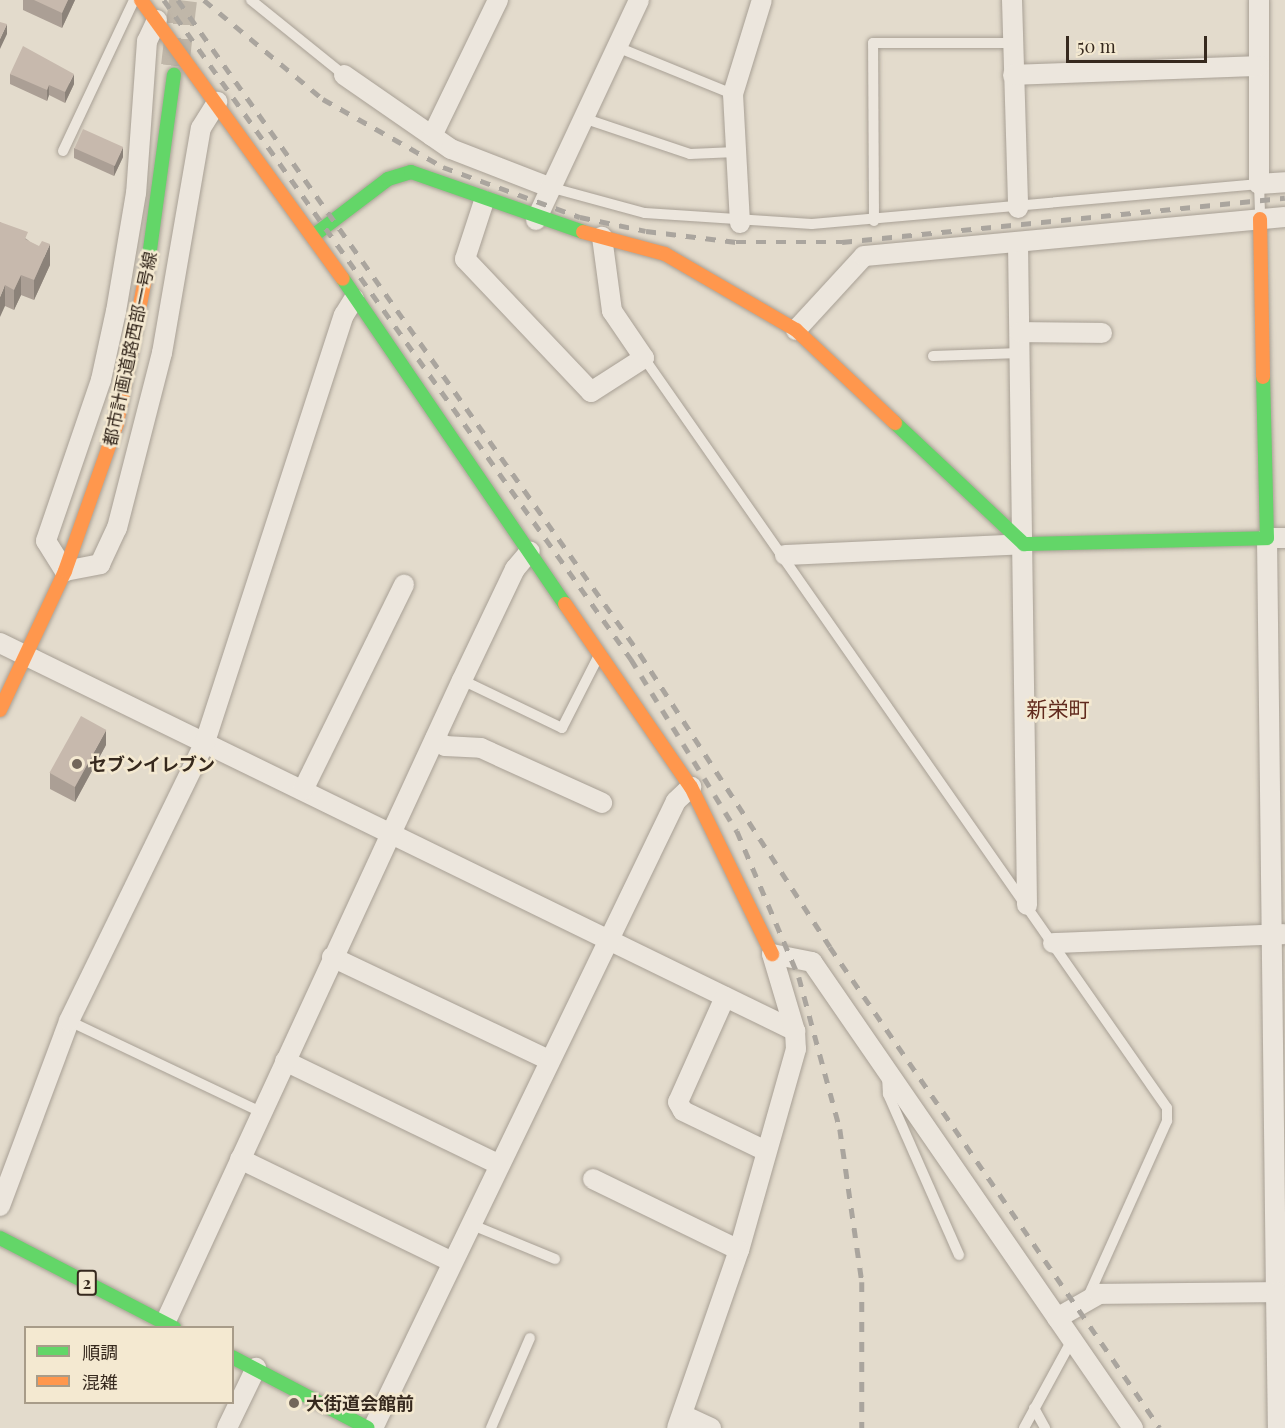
<!DOCTYPE html>
<meta charset="utf-8">
<style>
body{margin:0}
#map{position:relative;width:1285px;height:1428px;overflow:hidden;background:#e3dbcc;font-family:"Playfair Display","Noto Sans JP",serif}
div>[style]{position:absolute}
[style*='--x']{left:calc(var(--x)*1px);top:calc(var(--y)*1px);width:calc(var(--w)*1px);rotate:calc(var(--a)*1deg)}
.secondary-tunnel>*{height:28px;margin-top:-14px;transform-origin:0;background:repeating-linear-gradient(90deg,#c0b7a9 0 28px,transparent 0 42px)}
.roads{filter:drop-shadow(0 0 2px #a8a095) drop-shadow(0 0 2px #a8a095)}
.lane>*{height:10px;margin:-5px;padding:0 5px;transform-origin:5px;border-radius:5px;background:#ece6dd}
.street>*{height:20px;margin:-10px;padding:0 10px;transform-origin:10px;border-radius:10px;background:#ece6dd}
.fast>*{height:14px;margin:-7px;padding:0 7px;transform-origin:7px;border-radius:7px;background:#63d668}
.slow>*{height:14px;margin:-7px;padding:0 7px;transform-origin:7px;border-radius:7px;background:#ff974d}
.rail>*{height:4.5px;margin-top:-2.25px;transform-origin:0;background:repeating-linear-gradient(90deg,#aaa59e 0 10px,transparent 0 20px)}
.wall>*{inset:0;background:#ab9f95}
.shaded-wall>*{inset:0;background:#8b8279}
.building>*{inset:0;background:#c7b9ad;transform-origin:0 0}
.dots>*{width:16px;height:16px;translate:-50% -50%;box-sizing:border-box;border:3px solid #f4e9d1;border-radius:50%}
span{translate:-50% -50%;white-space:nowrap;text-align:center;line-height:1.15;-webkit-text-stroke:5px #f4e9d1;paint-order:stroke}
.shield-label span{padding:2px 4px;background:#f4e9d1;border:2px solid;border-radius:4px;-webkit-text-stroke-width:0}
.shield-label{font-size:16px;color:#36291e;font-weight:700}
.street-label{font-size:18px;color:#36291e}
.poi-label{font-size:18px;color:#36291e;font-weight:700}
.left{translate:0 -50%;text-align:left}
.quarter-label{font-size:21px;color:#612a1e}
.legend{position:absolute;left:24px;top:1326px;width:210px;height:78px;box-sizing:border-box;background:#f4e9d1;border:2px solid #a89c89;margin:0;padding:8px 10px;list-style:none;font-size:18px;color:#36291e}
.legend li{display:flex;align-items:center;gap:12px;height:30px}
.legend b{width:30px;border:2px solid #a89c89}
.scale{position:absolute;left:1066px;top:36px;width:141px;height:27px;box-sizing:border-box;border:3px solid #36291e;border-top:0;padding-left:8px;font-size:18px;line-height:21px;white-space:nowrap;color:#36291e;-webkit-text-stroke:4px #f4e9d1;paint-order:stroke}
</style>
<div id="map">
<div class="secondary-tunnel">
<div style="--x:175;--y:66;--w:66;--a:-83.1"></div>
</div>
<div class="roads">
<div class="lane">
<div style="--x:251;--y:0;--w:119;--a:38.9"></div>
<div style="--x:617;--y:47;--w:125;--a:22.1"></div>
<div style="--x:583;--y:118;--w:113;--a:18.6"></div>
<div style="--x:690;--y:154;--w:46;--a:-2.5"></div>
<div style="--x:63;--y:151;--w:167;--a:-64.8"></div>
<div style="--x:549;--y:187;--w:99;--a:15.2"></div>
<div style="--x:645;--y:213;--w:167;--a:3.8"></div>
<div style="--x:812;--y:224;--w:449;--a:-5.1"></div>
<div style="--x:1259;--y:184;--w:35;--a:88"></div>
<div style="--x:874;--y:221;--w:178;--a:-90.3"></div>
<div style="--x:873;--y:43;--w:139;--a:0"></div>
<div style="--x:933;--y:356;--w:87;--a:-2"></div>
<div style="--x:644;--y:358;--w:914;--a:55.11"></div>
<div style="--x:1167;--y:1108;--w:13;--a:90"></div>
<div style="--x:1167;--y:1121;--w:193;--a:114.2"></div>
<div style="--x:462;--y:680;--w:111;--a:25.6"></div>
<div style="--x:562;--y:728;--w:80;--a:-63.1"></div>
<div style="--x:69;--y:1021;--w:212;--a:25.4"></div>
<div style="--x:887;--y:1076;--w:18;--a:87"></div>
<div style="--x:888;--y:1094;--w:176;--a:66.2"></div>
<div style="--x:470;--y:1224;--w:92;--a:22.4"></div>
<div style="--x:1034;--y:1408;--w:23;--a:61"></div>
<div style="--x:491;--y:1428;--w:98;--a:-66.6"></div>
<div style="--x:1024;--y:1428;--w:100;--a:-61.4"></div>
</div>
<div class="street">
<div style="--x:1012;--y:0;--w:208;--a:88.3"></div>
<div style="--x:1259;--y:0;--w:184;--a:90"></div>
<div style="--x:1259;--y:184;--w:26;--a:-4"></div>
<div style="--x:157;--y:20;--w:23;--a:115"></div>
<div style="--x:147;--y:41;--w:152;--a:94.1"></div>
<div style="--x:136;--y:193;--w:120;--a:99.6"></div>
<div style="--x:116;--y:311;--w:71;--a:102.3"></div>
<div style="--x:101;--y:380;--w:170;--a:108.9"></div>
<div style="--x:46;--y:541;--w:36;--a:58"></div>
<div style="--x:65;--y:571;--w:36;--a:-11"></div>
<div style="--x:100;--y:564;--w:40;--a:-65"></div>
<div style="--x:117;--y:528;--w:181;--a:-75.6"></div>
<div style="--x:162;--y:353;--w:228;--a:-80.2"></div>
<div style="--x:201;--y:128;--w:31;--a:-58"></div>
<div style="--x:344;--y:75;--w:130;--a:34.7"></div>
<div style="--x:451;--y:149;--w:105;--a:21.2"></div>
<div style="--x:1013;--y:75;--w:246;--a:-2.1"></div>
<div style="--x:432;--y:136;--w:151;--a:-64.1"></div>
<div style="--x:484;--y:201;--w:61;--a:108.1"></div>
<div style="--x:465;--y:259;--w:183;--a:46.5"></div>
<div style="--x:591;--y:392;--w:63;--a:-32.7"></div>
<div style="--x:644;--y:358;--w:57;--a:-124.2"></div>
<div style="--x:612;--y:311;--w:75;--a:-97.7"></div>
<div style="--x:536;--y:220;--w:243;--a:-64.9"></div>
<div style="--x:740;--y:223;--w:129;--a:-93.1"></div>
<div style="--x:733;--y:94;--w:98;--a:-72.9"></div>
<div style="--x:1018;--y:243;--w:662;--a:89.22"></div>
<div style="--x:796;--y:330;--w:100;--a:-47.4"></div>
<div style="--x:864;--y:256;--w:423;--a:-5.3"></div>
<div style="--x:1020;--y:332;--w:82;--a:0.7"></div>
<div style="--x:1285;--y:538;--w:18;--a:180"></div>
<div style="--x:1267;--y:538;--w:754;--a:89.32"></div>
<div style="--x:1276;--y:1292;--w:9;--a:0"></div>
<div style="--x:785;--y:555;--w:239;--a:-2.6"></div>
<div style="--x:0;--y:643;--w:885;--a:26.01"></div>
<div style="--x:795;--y:1031;--w:18;--a:87"></div>
<div style="--x:796;--y:1049;--w:209;--a:105.8"></div>
<div style="--x:739;--y:1250;--w:188;--a:109.2"></div>
<div style="--x:435;--y:739;--w:12;--a:35"></div>
<div style="--x:445;--y:746;--w:36;--a:3"></div>
<div style="--x:481;--y:748;--w:133;--a:24.4"></div>
<div style="--x:303;--y:790;--w:229;--a:-63.8"></div>
<div style="--x:1053;--y:943;--w:231;--a:-2.2"></div>
<div style="--x:332;--y:957;--w:240;--a:25.4"></div>
<div style="--x:725;--y:997;--w:115;--a:114.1"></div>
<div style="--x:678;--y:1102;--w:10;--a:61"></div>
<div style="--x:683;--y:1111;--w:92;--a:25.7"></div>
<div style="--x:795;--y:1031;--w:80;--a:-106.6"></div>
<div style="--x:772;--y:954;--w:41;--a:11.3"></div>
<div style="--x:812;--y:962;--w:566;--a:55.44"></div>
<div style="--x:285;--y:1061;--w:237;--a:25.8"></div>
<div style="--x:240;--y:1159;--w:236;--a:25.9"></div>
<div style="--x:593;--y:1179;--w:162;--a:25.9"></div>
<div style="--x:0;--y:1206;--w:197;--a:-69.5"></div>
<div style="--x:69;--y:1021;--w:310;--a:-64"></div>
<div style="--x:205;--y:742;--w:449;--a:-72"></div>
<div style="--x:344;--y:315;--w:19;--a:-58"></div>
<div style="--x:1057;--y:1318;--w:48;--a:-29.7"></div>
<div style="--x:1099;--y:1294;--w:177;--a:-0.6"></div>
<div style="--x:1276;--y:1292;--w:136;--a:89.2"></div>
<div style="--x:165;--y:1323;--w:708;--a:-65.21"></div>
<div style="--x:462;--y:680;--w:123;--a:-64.5"></div>
<div style="--x:515;--y:569;--w:23;--a:-50"></div>
<div style="--x:683;--y:1415;--w:31;--a:25"></div>
<div style="--x:227;--y:1428;--w:67;--a:-64.2"></div>
<div style="--x:373;--y:1428;--w:696;--a:-64.21"></div>
<div style="--x:676;--y:801;--w:21;--a:-43"></div>
</div>
<div class="fast">
<div style="--x:313;--y:236;--w:94;--a:-37.2"></div>
<div style="--x:388;--y:179;--w:24;--a:-17"></div>
<div style="--x:411;--y:172;--w:182;--a:19.2"></div>
<div style="--x:148;--y:264;--w:191;--a:-82.2"></div>
<div style="--x:343;--y:279;--w:394;--a:55.7"></div>
<div style="--x:895;--y:423;--w:177;--a:43.2"></div>
<div style="--x:1024;--y:544;--w:243;--a:-1.4"></div>
<div style="--x:1267;--y:538;--w:161;--a:-91.4"></div>
<div style="--x:0;--y:1238;--w:196;--a:27.3"></div>
<div style="--x:232;--y:1357;--w:153;--a:27.6"></div>
</div>
<div class="slow">
<div style="--x:141;--y:0;--w:344;--a:54.1"></div>
<div style="--x:1260;--y:219;--w:158;--a:88.9"></div>
<div style="--x:583;--y:232;--w:85;--a:15"></div>
<div style="--x:665;--y:254;--w:151;--a:30.1"></div>
<div style="--x:796;--y:330;--w:136;--a:43.2"></div>
<div style="--x:565;--y:604;--w:222;--a:55.5"></div>
<div style="--x:691;--y:787;--w:186;--a:64.1"></div>
<div style="--x:0;--y:710;--w:153;--a:-64.9"></div>
<div style="--x:65;--y:571;--w:157;--a:-70.6"></div>
<div style="--x:117;--y:423;--w:162;--a:-79"></div>
</div>
</div>
<div class="rail">
<div style="--x:164;--y:0;--w:808;--a:54.68"></div>
<div style="--x:631;--y:659;--w:202;--a:58.4"></div>
<div style="--x:737;--y:831;--w:159;--a:67"></div>
<div style="--x:799;--y:977;--w:157;--a:74.9"></div>
<div style="--x:840;--y:1129;--w:155;--a:81.8"></div>
<div style="--x:862;--y:1282;--w:146;--a:90"></div>
<div style="--x:178;--y:0;--w:801;--a:54.76"></div>
<div style="--x:640;--y:654;--w:349;--a:57"></div>
<div style="--x:830;--y:947;--w:583;--a:55.55"></div>
<div style="--x:204;--y:0;--w:155;--a:39.8"></div>
<div style="--x:323;--y:99;--w:138;--a:29.5"></div>
<div style="--x:443;--y:167;--w:146;--a:20.1"></div>
<div style="--x:580;--y:217;--w:67;--a:12"></div>
<div style="--x:646;--y:231;--w:91;--a:7"></div>
<div style="--x:736;--y:242;--w:106;--a:0"></div>
<div style="--x:842;--y:242;--w:445;--a:-5.7"></div>
</div>
<div class="wall">
<div style="clip-path:polygon(23px 0,75px 0,62px 28px,23px 10px)"></div>
<div style="clip-path:polygon(10px 74px,74px 84px,65px 103px,49px 95px,47px 101px,10px 84px)"></div>
<div style="clip-path:polygon(74px 148px,123px 157px,114px 176px,74px 158px)"></div>
<div style="clip-path:polygon(0 222px,28px 240px,50px 265px,34px 300px,21px 295px,14px 310px,5px 306px)"></div>
<div style="clip-path:polygon(106px 745px,75px 802px,50px 789px,50px 773px)"></div>
</div>
<div class="shaded-wall">
<div style="clip-path:polygon(68px 0,75px 0,62px 28px,62px 13px)"></div>
<div style="clip-path:polygon(7px 24px,7px 34px,0 49px,0 39px)"></div>
<div style="clip-path:polygon(74px 74px,74px 84px,65px 103px,65px 92px)"></div>
<div style="clip-path:polygon(49px 85px,49px 95px,47px 101px,47px 90px)"></div>
<div style="clip-path:polygon(123px 147px,123px 157px,114px 176px,114px 166px)"></div>
<div style="clip-path:polygon(50px 244px,50px 265px,34px 300px,34px 280px)"></div>
<div style="clip-path:polygon(21px 275px,21px 295px,14px 310px,14px 290px)"></div>
<div style="clip-path:polygon(5px 285px,5px 306px,0 317px,0 297px)"></div>
<div style="clip-path:polygon(106px 730px,106px 745px,75px 802px,75px 787px)"></div>
</div>
<div class="building">
<div style="clip-path:polygon(34px 0,68px 0,62px 13px)"></div>
<div style="clip-path:polygon(0 22px,7px 24px,0 39px)"></div>
<div style="clip-path:polygon(23px 46px,74px 74px,65px 92px,49px 85px,47px 90px,10px 74px)"></div>
<div style="left:83px;top:129px;width:44px;height:21px;rotate:24deg"></div>
<div style="clip-path:polygon(0 222px,28px 232px,25px 239px,39px 246px,42px 241px,50px 244px,34px 280px,21px 275px,14px 290px,5px 285px,0 297px)"></div>
<div style="left:81px;top:716px;width:29px;height:65px;rotate:29deg"></div>
</div>
<div class="dots">
<div style="left:77px;top:764px;background:#73675b"></div>
<div style="left:294px;top:1403px;background:#73675b"></div>
</div>
<div class="shield-label">
<span style="left:87px;top:1283px">2</span>
</div>
<div class="street-label">
<span style="left:130px;top:349px;rotate:-78deg">都市計画道路西部一号線</span>
</div>
<div class="poi-label">
<span class="left" style="left:89px;top:764px">セブンイレブン</span>
<span class="left" style="left:306px;top:1403px">大街道会館前</span>
</div>
<div class="quarter-label">
<span style="left:1058px;top:708px">新栄町</span>
</div>
<ul class="legend">
<li><b style="height:8px;background:#63d668"></b>順調</li>
<li><b style="height:8px;background:#ff974d"></b>混雑</li>
</ul>
<div class="scale">50 m</div>
</div>
